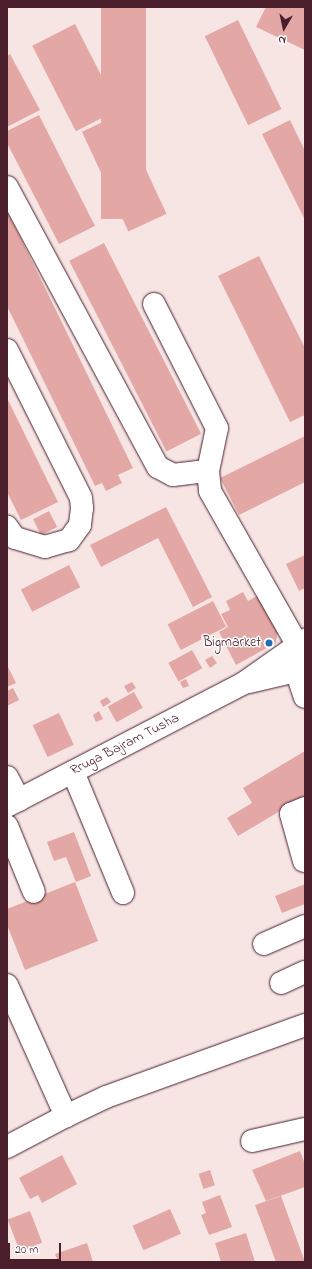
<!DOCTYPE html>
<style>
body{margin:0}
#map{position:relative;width:312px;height:1269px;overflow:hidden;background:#f7e5e4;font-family:"Indie Flower",sans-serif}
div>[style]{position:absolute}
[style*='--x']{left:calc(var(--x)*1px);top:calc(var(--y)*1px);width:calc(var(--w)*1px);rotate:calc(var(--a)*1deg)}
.building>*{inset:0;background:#e3a8a5;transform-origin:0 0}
.roads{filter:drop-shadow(0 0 1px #4a1f2b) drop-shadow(0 0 1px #4a1f2b)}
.minor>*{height:22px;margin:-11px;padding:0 11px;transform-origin:11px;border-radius:11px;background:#fff}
.major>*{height:22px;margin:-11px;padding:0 11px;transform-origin:11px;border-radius:11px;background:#fff}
.dots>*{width:11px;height:11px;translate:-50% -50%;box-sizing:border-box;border:2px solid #fff;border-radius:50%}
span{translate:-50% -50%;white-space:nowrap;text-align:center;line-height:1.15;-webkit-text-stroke:3px #fff;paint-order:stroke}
.poi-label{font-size:14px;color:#4a1f2b}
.right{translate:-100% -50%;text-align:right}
.street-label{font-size:14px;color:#4a1f2b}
.frame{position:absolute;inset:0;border:8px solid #4a1f2b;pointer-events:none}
.north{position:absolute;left:264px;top:8px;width:40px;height:40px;-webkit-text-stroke:3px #fff;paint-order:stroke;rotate:189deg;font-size:11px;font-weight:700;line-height:16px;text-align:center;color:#4a1f2b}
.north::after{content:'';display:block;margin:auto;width:14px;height:18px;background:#4a1f2b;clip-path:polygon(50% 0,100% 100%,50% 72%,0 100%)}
.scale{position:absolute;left:8px;top:1243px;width:53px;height:18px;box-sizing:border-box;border:2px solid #4a1f2b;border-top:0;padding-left:5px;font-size:12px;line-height:14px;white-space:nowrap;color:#4a1f2b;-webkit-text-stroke:3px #fff;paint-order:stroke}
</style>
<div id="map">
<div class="building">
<div style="left:101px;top:7px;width:45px;height:212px"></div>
<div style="clip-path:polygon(266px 7px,305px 7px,305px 50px,256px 27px)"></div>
<div style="left:238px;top:20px;width:99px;height:37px;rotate:64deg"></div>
<div style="left:75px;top:24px;width:96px;height:48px;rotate:63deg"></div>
<div style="clip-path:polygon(10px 54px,40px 110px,7px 127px,7px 56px)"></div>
<div style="left:120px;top:114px;width:110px;height:42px;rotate:65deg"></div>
<div style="clip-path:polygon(39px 115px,95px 226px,59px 244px,7px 143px,7px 131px)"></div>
<div style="clip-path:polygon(290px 120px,305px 151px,305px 220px,262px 134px)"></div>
<div style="clip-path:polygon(7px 210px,133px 468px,118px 475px,122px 483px,106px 491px,102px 483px,95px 486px,7px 306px)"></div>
<div style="left:104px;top:243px;width:214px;height:39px;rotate:63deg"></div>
<div style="clip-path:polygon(259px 256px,305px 348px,305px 415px,290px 422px,218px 276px)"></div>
<div style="clip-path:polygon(7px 398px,58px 502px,21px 520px,7px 492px)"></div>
<div style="clip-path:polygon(305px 436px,305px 482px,239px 515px,220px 478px)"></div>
<div style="clip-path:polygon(166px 507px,212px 597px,193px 607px,158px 538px,101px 567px,90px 545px)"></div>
<div style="left:49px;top:511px;width:18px;height:18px;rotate:63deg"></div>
<div style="clip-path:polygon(305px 555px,305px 588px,299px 591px,286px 564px)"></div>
<div style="left:69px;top:565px;width:25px;height:54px;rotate:63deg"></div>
<div style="clip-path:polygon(243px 592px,248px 601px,257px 596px,278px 629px,276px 643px,236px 665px,219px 632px,228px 627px,221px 614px,230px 610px,226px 601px)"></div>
<div style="left:213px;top:601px;width:29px;height:51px;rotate:63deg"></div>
<div style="left:192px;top:650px;width:21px;height:27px;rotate:61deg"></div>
<div style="clip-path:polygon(212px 656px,217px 663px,210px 668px,205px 660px)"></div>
<div style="clip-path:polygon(7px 665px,16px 683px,7px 687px)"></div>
<div style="clip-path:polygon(186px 679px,189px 686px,183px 688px,180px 682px)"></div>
<div style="clip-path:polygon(132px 682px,136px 688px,128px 693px,124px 686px)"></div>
<div style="clip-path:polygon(13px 688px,19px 700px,7px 706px,7px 691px)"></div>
<div style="left:134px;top:692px;width:18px;height:30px;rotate:61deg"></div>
<div style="clip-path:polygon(107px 697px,111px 702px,103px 707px,100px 701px)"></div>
<div style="clip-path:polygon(99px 711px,103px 719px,96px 722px,93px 715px)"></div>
<div style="left:59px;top:713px;width:35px;height:29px;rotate:65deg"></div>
<div style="clip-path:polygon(305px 751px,305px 796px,238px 836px,227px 818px,252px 803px,243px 788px)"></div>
<div style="clip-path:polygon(74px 832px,91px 876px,76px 882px,66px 857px,54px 861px,47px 842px)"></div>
<div style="clip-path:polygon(75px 882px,98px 941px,25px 970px,7px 925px,7px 909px)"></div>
<div style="clip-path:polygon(305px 884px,305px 904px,282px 913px,275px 896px)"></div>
<div style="clip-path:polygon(300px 1151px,305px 1164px,305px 1187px,266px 1201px,252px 1170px)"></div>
<div style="clip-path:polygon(62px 1155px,77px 1184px,42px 1203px,38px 1195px,30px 1199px,19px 1178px)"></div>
<div style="left:210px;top:1170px;width:16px;height:12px;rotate:72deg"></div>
<div style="clip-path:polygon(220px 1195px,232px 1227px,209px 1235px,201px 1215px,206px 1213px,202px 1202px)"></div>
<div style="clip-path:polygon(281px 1196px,305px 1262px,276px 1262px,255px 1205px)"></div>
<div style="left:170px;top:1209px;width:27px;height:41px;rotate:66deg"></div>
<div style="left:30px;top:1211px;width:34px;height:24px;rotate:69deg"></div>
<div style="clip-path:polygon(246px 1233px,255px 1262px,221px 1262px,215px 1243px)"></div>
<div style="clip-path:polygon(87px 1243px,93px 1262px,58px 1262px,55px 1254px)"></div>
</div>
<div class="roads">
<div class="minor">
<div style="--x:7;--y:187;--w:318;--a:61.7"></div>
<div style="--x:158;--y:467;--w:17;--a:28"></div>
<div style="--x:173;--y:475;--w:35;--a:-7"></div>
<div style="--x:154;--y:304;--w:139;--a:63.1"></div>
<div style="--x:217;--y:428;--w:44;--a:101.8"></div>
<div style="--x:208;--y:471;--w:20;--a:84"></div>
<div style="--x:210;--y:491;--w:176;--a:60.4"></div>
<div style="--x:297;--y:644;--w:29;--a:90"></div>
<div style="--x:297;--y:673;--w:25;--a:72"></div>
<div style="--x:7;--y:350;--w:165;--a:63.4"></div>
<div style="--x:81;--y:498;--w:10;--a:84"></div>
<div style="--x:82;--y:508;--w:17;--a:97"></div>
<div style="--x:80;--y:525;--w:19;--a:126"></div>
<div style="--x:69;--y:540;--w:25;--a:164"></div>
<div style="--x:45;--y:547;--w:31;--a:-163"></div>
<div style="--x:15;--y:538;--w:14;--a:-126"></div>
<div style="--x:73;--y:772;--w:131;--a:67.5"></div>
<div style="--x:7;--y:777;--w:26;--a:62"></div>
<div style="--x:7;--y:826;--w:71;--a:67.8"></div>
<div style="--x:304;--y:861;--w:49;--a:-105.5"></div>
<div style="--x:291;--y:814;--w:15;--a:-23"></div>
<div style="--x:264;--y:944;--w:45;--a:-23.7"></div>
<div style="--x:281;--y:983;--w:26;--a:-25"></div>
<div style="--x:7;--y:985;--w:144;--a:65.8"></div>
<div style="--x:66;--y:1116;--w:44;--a:-25.4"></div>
<div style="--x:106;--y:1097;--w:212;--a:-19.9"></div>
<div style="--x:252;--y:1141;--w:54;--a:-12.8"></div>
<div style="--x:7;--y:1147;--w:67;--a:-27.7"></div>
</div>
<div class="major">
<div style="--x:249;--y:682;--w:57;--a:-13.1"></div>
<div style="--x:7;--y:806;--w:267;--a:-27.4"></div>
<div style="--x:244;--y:683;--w:75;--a:-35.2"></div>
</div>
</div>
<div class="dots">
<div style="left:269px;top:643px;background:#1f6fb2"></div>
</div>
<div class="poi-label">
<span class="right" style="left:261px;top:643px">Bigmarket</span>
</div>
<div class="street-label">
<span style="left:125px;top:745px;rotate:-27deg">Rruga Bajram Tusha</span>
</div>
<div class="frame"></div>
<div class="north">N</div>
<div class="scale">20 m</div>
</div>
